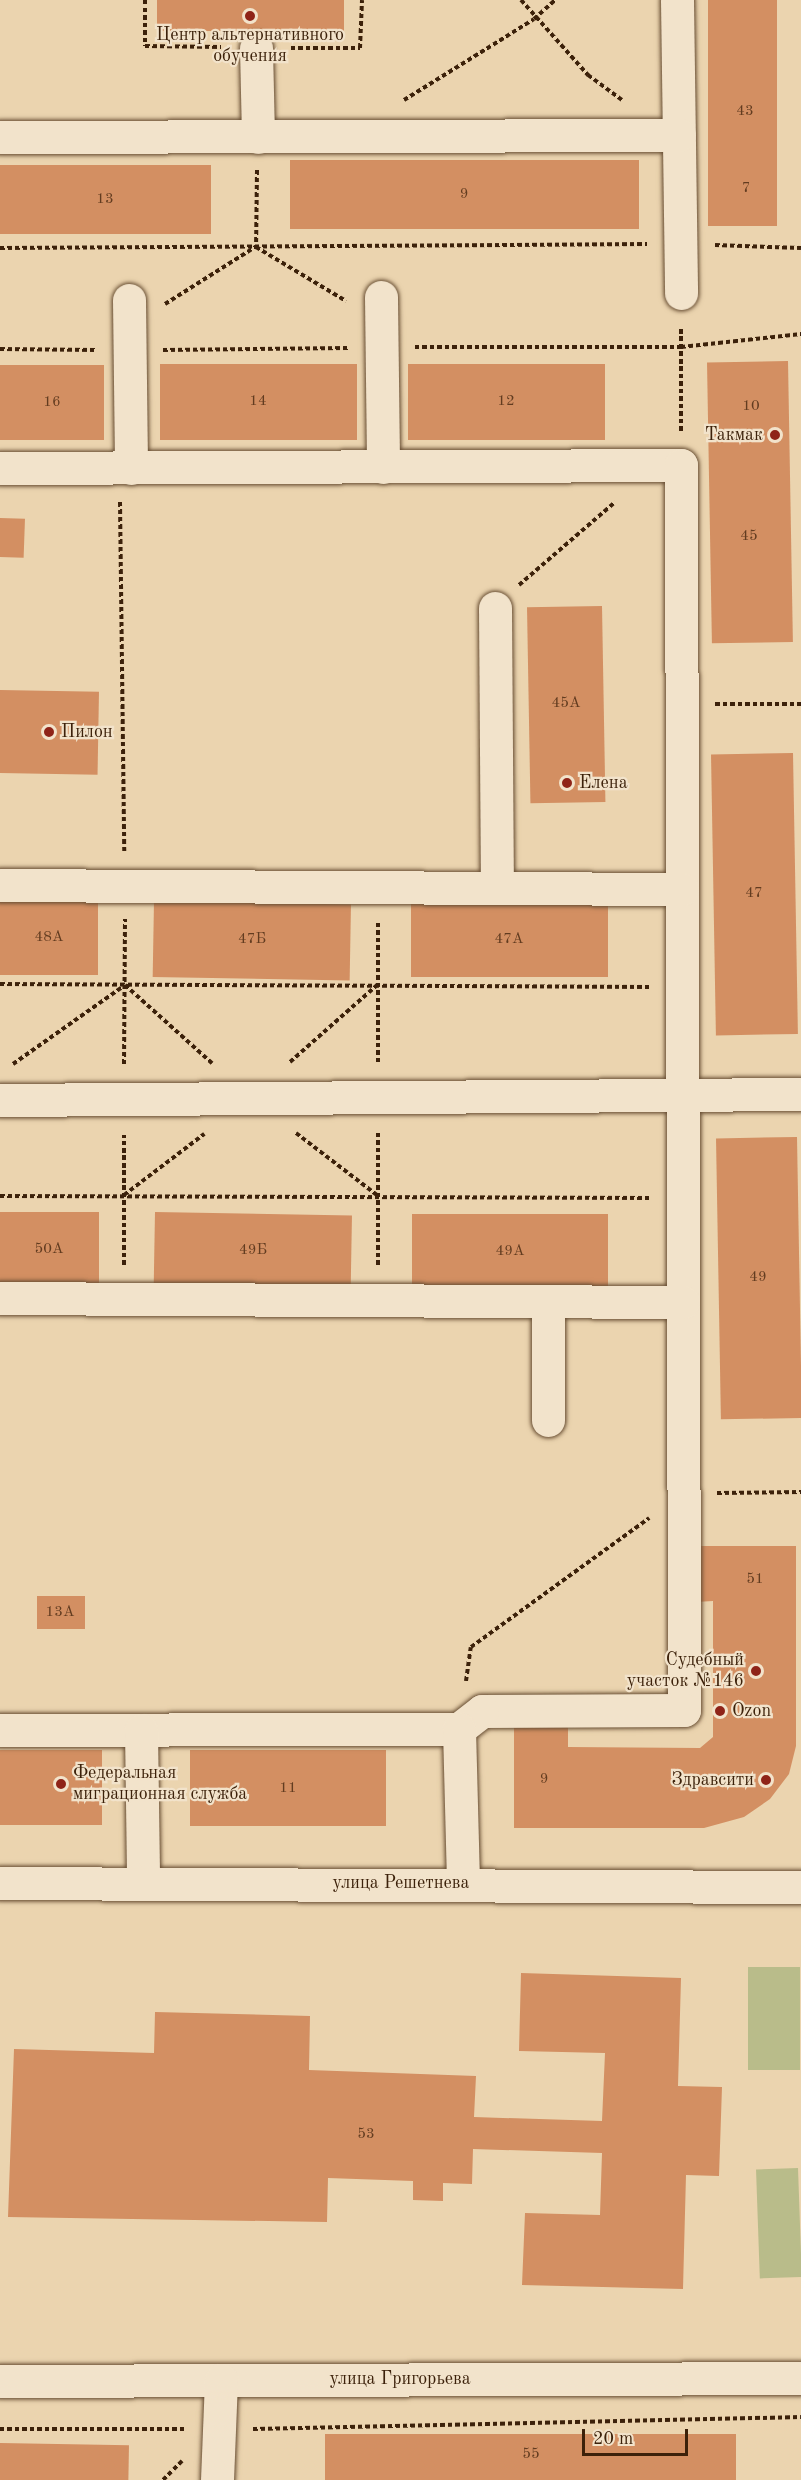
<!DOCTYPE html>
<meta charset="utf-8">
<style>
body{margin:0}
#map{position:relative;width:801px;height:2480px;overflow:hidden;background:#ebd4af;font-family:"Old Standard TT",serif}
div>[style]{position:absolute}
[style*='--x']{left:calc(var(--x)*1px);top:calc(var(--y)*1px);width:calc(var(--w)*1px);rotate:calc(var(--a)*1deg)}
.green>*{inset:0;background:#b9bc8a;transform-origin:0 0}
.building>*{inset:0;background:#d38f62;transform-origin:0 0}
.path>*{height:4px;margin-top:-2px;transform-origin:0;background:repeating-linear-gradient(90deg,#3c210a 0 4.5px,transparent 0 7.5px)}
.roads{filter:drop-shadow(0 0 2px #684e33) drop-shadow(0 0 2px #684e33)}
.minor>*{height:33px;margin:-16.5px;padding:0 16.5px;transform-origin:16.5px;border-radius:16.5px;background:#f2e3cb}
.dots>*{width:16px;height:16px;translate:-50% -50%;box-sizing:border-box;border:3px solid #f2e3cb;border-radius:50%}
span{translate:-50% -50%;white-space:nowrap;text-align:center;line-height:1.15;-webkit-text-stroke:4.5px #f2e3cb;paint-order:stroke}
.number-label{font-size:15px;color:#623c20}
.number-label span{-webkit-text-stroke-width:0}
.poi-label{font-size:18px;color:#3c210a}
.right{translate:-100% -50%;text-align:right}
.left{translate:0 -50%;text-align:left}
.street-label{font-size:18px;color:#3c210a}
.scale{position:absolute;left:582px;top:2429px;width:106px;height:27px;box-sizing:border-box;border:3px solid #3c210a;border-top:0;padding-left:8px;font-size:18px;line-height:21px;white-space:nowrap;color:#3c210a;-webkit-text-stroke:4px #f2e3cb;paint-order:stroke}
</style>
<div id="map">
<div class="green">
<div style="left:748px;top:1967px;width:52px;height:103px"></div>
<div style="left:798px;top:2168px;width:109px;height:42px;rotate:88deg"></div>
</div>
<div class="building">
<div style="left:157px;top:0;width:187px;height:31px"></div>
<div style="left:708px;top:0;width:69px;height:226px"></div>
<div style="left:639px;top:160px;width:69px;height:349px;rotate:90deg"></div>
<div style="left:211px;top:165px;width:69px;height:211px;rotate:90deg"></div>
<div style="left:788px;top:361px;width:281px;height:81px;rotate:89deg"></div>
<div style="left:160px;top:364px;width:197px;height:76px"></div>
<div style="left:408px;top:364px;width:197px;height:76px"></div>
<div style="left:0;top:365px;width:104px;height:75px"></div>
<div style="left:0;top:518px;width:25px;height:39px;rotate:2deg"></div>
<div style="left:602px;top:606px;width:196px;height:75px;rotate:89deg"></div>
<div style="left:0;top:690px;width:99px;height:83px;rotate:1deg"></div>
<div style="left:793px;top:753px;width:281px;height:82px;rotate:89deg"></div>
<div style="left:0;top:900px;width:98px;height:75px"></div>
<div style="left:154px;top:901px;width:197px;height:76px;rotate:1deg"></div>
<div style="left:411px;top:902px;width:197px;height:75px"></div>
<div style="left:797px;top:1137px;width:281px;height:81px;rotate:89deg"></div>
<div style="left:0;top:1212px;width:99px;height:75px"></div>
<div style="left:155px;top:1212px;width:197px;height:76px;rotate:1deg"></div>
<div style="left:412px;top:1214px;width:196px;height:75px"></div>
<div style="clip-path:polygon(695px 1546px,796px 1546px,796px 1746px,789px 1774px,770px 1799px,744px 1817px,704px 1828px,514px 1828px,514px 1726px,568px 1726px,568px 1747px,700px 1748px,713px 1737px,713px 1601px,696px 1602px)"></div>
<div style="left:37px;top:1596px;width:48px;height:33px"></div>
<div style="left:0;top:1750px;width:102px;height:75px"></div>
<div style="left:190px;top:1750px;width:196px;height:76px"></div>
<div style="clip-path:polygon(521px 1973px,681px 1978px,678px 2086px,722px 2087px,719px 2176px,686px 2175px,683px 2289px,522px 2285px,525px 2213px,600px 2215px,602px 2153px,473px 2149px,472px 2184px,443px 2183px,443px 2201px,413px 2200px,413px 2181px,328px 2178px,327px 2222px,8px 2217px,14px 2049px,154px 2053px,155px 2012px,310px 2016px,309px 2070px,476px 2076px,474px 2117px,602px 2121px,605px 2053px,519px 2051px)"></div>
<div style="left:736px;top:2434px;width:46px;height:411px;rotate:90deg"></div>
<div style="left:0;top:2443px;width:129px;height:37px;rotate:1deg"></div>
</div>
<div class="path">
<div style="--x:145;--y:0;--w:46;--a:90"></div>
<div style="--x:145;--y:46;--w:76;--a:0.8"></div>
<div style="--x:521;--y:0;--w:101;--a:48.2"></div>
<div style="--x:588;--y:75;--w:42;--a:36.3"></div>
<div style="--x:291;--y:48;--w:69;--a:0"></div>
<div style="--x:360;--y:48;--w:48;--a:-87.6"></div>
<div style="--x:404;--y:100;--w:153;--a:-31.9"></div>
<div style="--x:534;--y:19;--w:28;--a:-42"></div>
<div style="--x:257;--y:170;--w:77;--a:90.7"></div>
<div style="--x:256;--y:247;--w:105;--a:31"></div>
<div style="--x:715;--y:245;--w:86;--a:2"></div>
<div style="--x:0;--y:248;--w:647;--a:-0.35"></div>
<div style="--x:165;--y:304;--w:107;--a:-32.3"></div>
<div style="--x:415;--y:347;--w:266;--a:0"></div>
<div style="--x:681;--y:347;--w:121;--a:-6.2"></div>
<div style="--x:0;--y:349;--w:96;--a:0.6"></div>
<div style="--x:163;--y:350;--w:185;--a:-0.6"></div>
<div style="--x:681;--y:431;--w:104;--a:-90"></div>
<div style="--x:120;--y:502;--w:349;--a:89.3"></div>
<div style="--x:519;--y:585;--w:127;--a:-40.8"></div>
<div style="--x:715;--y:704;--w:86;--a:0"></div>
<div style="--x:378;--y:923;--w:139;--a:90"></div>
<div style="--x:0;--y:984;--w:649;--a:0.26"></div>
<div style="--x:290;--y:1062;--w:116;--a:-41.5"></div>
<div style="--x:13;--y:1064;--w:137;--a:-35.2"></div>
<div style="--x:125;--y:985;--w:117;--a:41.9"></div>
<div style="--x:124;--y:1064;--w:145;--a:-89.6"></div>
<div style="--x:296;--y:1133;--w:103;--a:37.5"></div>
<div style="--x:378;--y:1133;--w:133;--a:90"></div>
<div style="--x:124;--y:1195;--w:101;--a:-37.3"></div>
<div style="--x:0;--y:1196;--w:649;--a:0.18"></div>
<div style="--x:124;--y:1265;--w:130;--a:-90"></div>
<div style="--x:717;--y:1493;--w:84;--a:-0.7"></div>
<div style="--x:466;--y:1681;--w:34;--a:-82"></div>
<div style="--x:471;--y:1647;--w:220;--a:-35.9"></div>
<div style="--x:0;--y:2429;--w:185;--a:0"></div>
<div style="--x:253;--y:2429;--w:548;--a:-1.25"></div>
<div style="--x:163;--y:2480;--w:27;--a:-45"></div>
</div>
<div class="roads">
<div class="minor">
<div style="--x:677;--y:0;--w:293;--a:89.2"></div>
<div style="--x:256;--y:48;--w:89;--a:88.7"></div>
<div style="--x:0;--y:137;--w:679;--a:-0.17"></div>
<div style="--x:381;--y:297;--w:170;--a:89.3"></div>
<div style="--x:129;--y:300;--w:168;--a:89.3"></div>
<div style="--x:0;--y:468;--w:681;--a:-0.25"></div>
<div style="--x:681;--y:465;--w:1245;--a:89.86"></div>
<div style="--x:684;--y:1710;--w:202;--a:179.7"></div>
<div style="--x:482;--y:1711;--w:29;--a:142"></div>
<div style="--x:459;--y:1729;--w:459;--a:179.9"></div>
<div style="--x:495;--y:608;--w:280;--a:89.6"></div>
<div style="--x:0;--y:885;--w:682;--a:0.34"></div>
<div style="--x:0;--y:1100;--w:801;--a:-0.43"></div>
<div style="--x:0;--y:1298;--w:683;--a:0.34"></div>
<div style="--x:548;--y:1301;--w:119;--a:90"></div>
<div style="--x:459;--y:1729;--w:155;--a:88.5"></div>
<div style="--x:141;--y:1730;--w:152;--a:89.2"></div>
<div style="--x:0;--y:1883;--w:801;--a:0.29"></div>
<div style="--x:0;--y:2381;--w:801;--a:-0.21"></div>
<div style="--x:217;--y:2480;--w:100;--a:-87.7"></div>
</div>
</div>
<div class="dots">
<div style="left:250px;top:16px;background:#8f2418"></div>
<div style="left:775px;top:435px;background:#8f2418"></div>
<div style="left:49px;top:732px;background:#8f2418"></div>
<div style="left:567px;top:783px;background:#8f2418"></div>
<div style="left:756px;top:1671px;background:#8f2418"></div>
<div style="left:720px;top:1711px;background:#8f2418"></div>
<div style="left:766px;top:1780px;background:#8f2418"></div>
<div style="left:61px;top:1784px;background:#8f2418"></div>
</div>
<div class="number-label">
<span style="left:745px;top:112px">43</span>
<span style="left:746px;top:189px">7</span>
<span style="left:464px;top:195px">9</span>
<span style="left:105px;top:200px">13</span>
<span style="left:258px;top:402px">14</span>
<span style="left:506px;top:402px">12</span>
<span style="left:52px;top:403px">16</span>
<span style="left:751px;top:407px">10</span>
<span style="left:749px;top:537px">45</span>
<span style="left:566px;top:704px">45А</span>
<span style="left:754px;top:894px">47</span>
<span style="left:49px;top:938px">48А</span>
<span style="left:252px;top:940px">47Б</span>
<span style="left:509px;top:940px">47А</span>
<span style="left:49px;top:1250px">50А</span>
<span style="left:253px;top:1251px">49Б</span>
<span style="left:510px;top:1252px">49А</span>
<span style="left:758px;top:1278px">49</span>
<span style="left:755px;top:1580px">51</span>
<span style="left:60px;top:1613px">13А</span>
<span style="left:544px;top:1780px">9</span>
<span style="left:288px;top:1789px">11</span>
<span style="left:366px;top:2135px">53</span>
<span style="left:531px;top:2455px">55</span>
</div>
<div class="poi-label">
<span style="left:250px;top:46px">Центр альтернативного<br>обучения</span>
<span class="right" style="left:763px;top:435px">Такмак</span>
<span class="left" style="left:61px;top:732px">Пилон</span>
<span class="left" style="left:579px;top:783px">Елена</span>
<span class="right" style="left:744px;top:1671px">Судебный<br>участок №146</span>
<span class="left" style="left:732px;top:1711px">Ozon</span>
<span class="left" style="left:73px;top:1784px">Федеральная<br>миграционная служба</span>
<span class="right" style="left:754px;top:1780px">Здравсити</span>
</div>
<div class="street-label">
<span style="left:401px;top:1883px">улица Решетнева</span>
<span style="left:400px;top:2379px">улица Григорьева</span>
</div>
<div class="scale">20 m</div>
</div>
